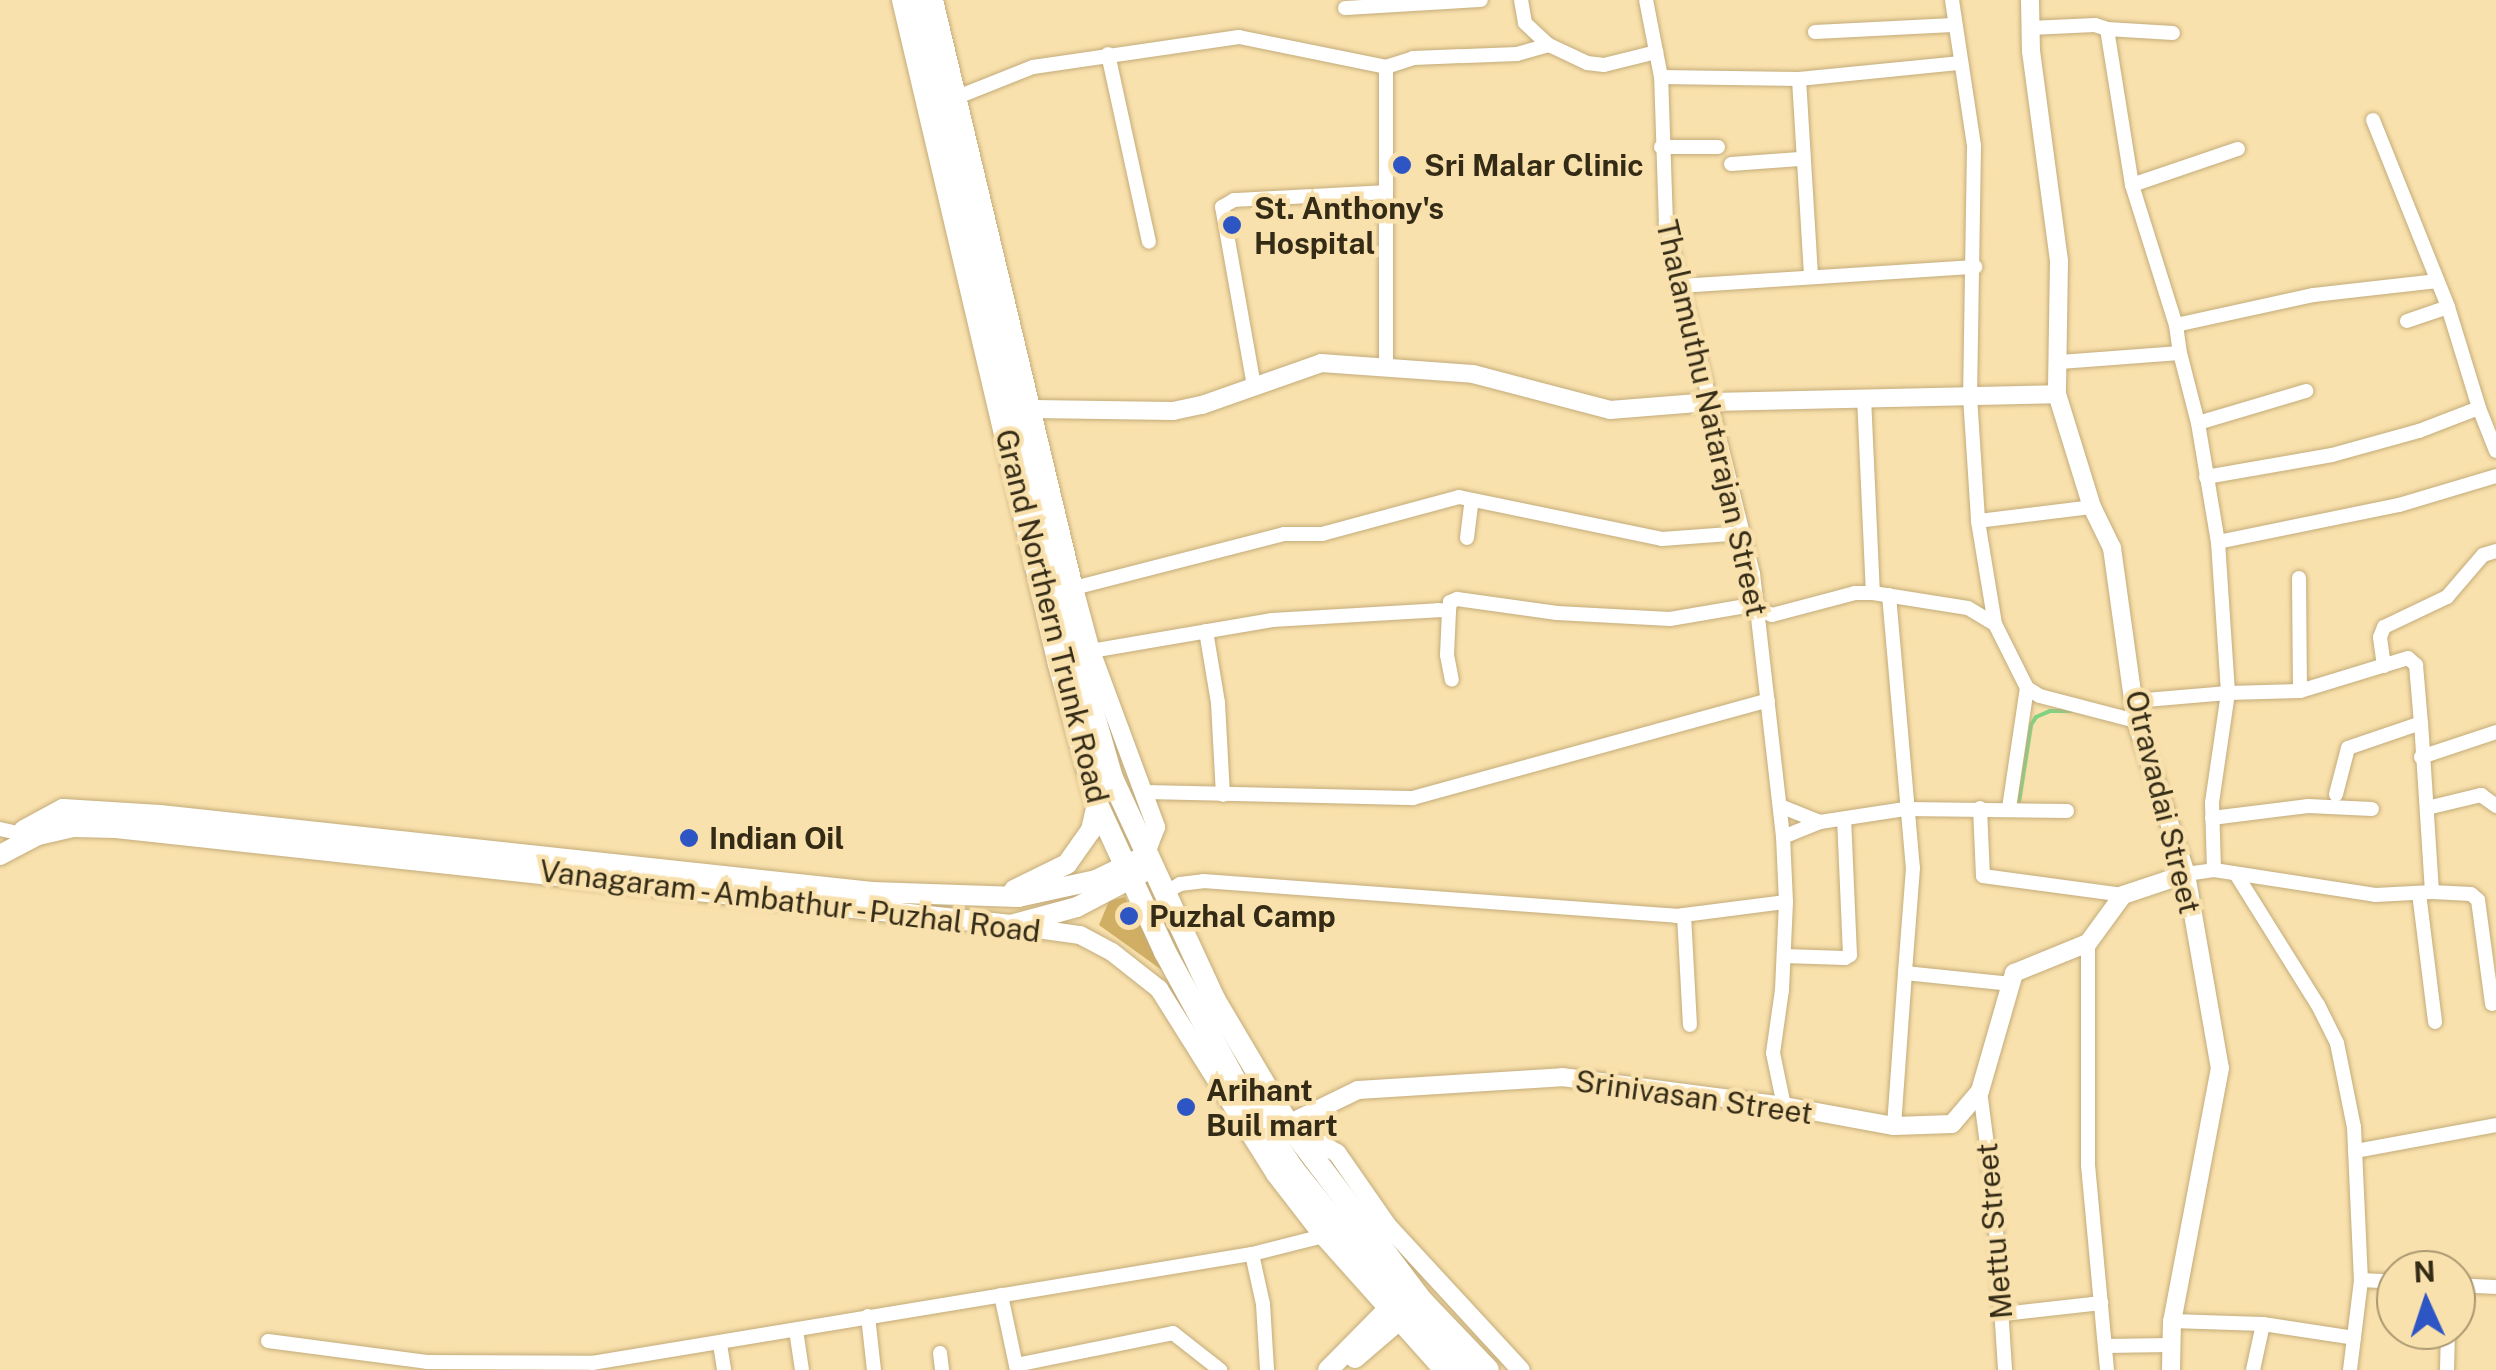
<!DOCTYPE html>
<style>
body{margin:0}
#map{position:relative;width:2496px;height:1370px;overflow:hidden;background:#f9e1ad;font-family:"Public Sans",sans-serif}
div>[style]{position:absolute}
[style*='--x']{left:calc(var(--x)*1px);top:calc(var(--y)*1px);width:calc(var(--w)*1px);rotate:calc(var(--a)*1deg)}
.green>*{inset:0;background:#d0ae64}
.stream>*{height:4px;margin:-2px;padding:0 2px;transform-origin:2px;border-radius:2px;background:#80d285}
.roads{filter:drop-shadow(0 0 2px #c3ac7a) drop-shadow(0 0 2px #c3ac7a)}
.minor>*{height:14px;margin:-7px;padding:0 7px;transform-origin:7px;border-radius:7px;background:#fff}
.tertiary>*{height:18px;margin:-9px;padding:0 9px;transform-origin:9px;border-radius:9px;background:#fff}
.secondary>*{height:20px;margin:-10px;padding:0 10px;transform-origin:10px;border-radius:10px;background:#fff}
.primary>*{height:20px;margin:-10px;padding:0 10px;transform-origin:10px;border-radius:10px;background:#fff}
.trunk>*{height:22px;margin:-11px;padding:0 11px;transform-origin:11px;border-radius:11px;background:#fff}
.dots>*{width:28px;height:28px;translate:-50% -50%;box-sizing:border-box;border:5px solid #f9e1ad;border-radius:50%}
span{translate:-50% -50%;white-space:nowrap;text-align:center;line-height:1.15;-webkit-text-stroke:9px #f9e1ad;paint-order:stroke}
.poi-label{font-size:30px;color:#342b16;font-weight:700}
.left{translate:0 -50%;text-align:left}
.street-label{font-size:30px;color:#342b16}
.north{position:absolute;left:2376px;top:1250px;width:100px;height:100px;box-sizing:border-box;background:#f9e1ad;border:2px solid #aa9871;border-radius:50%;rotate:357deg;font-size:28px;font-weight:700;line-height:40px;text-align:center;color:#342b16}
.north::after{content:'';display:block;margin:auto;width:35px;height:45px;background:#2e55c4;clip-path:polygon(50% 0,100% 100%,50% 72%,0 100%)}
</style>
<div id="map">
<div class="green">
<div style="clip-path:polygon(1125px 897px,1166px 973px,1099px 925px,1109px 901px)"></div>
</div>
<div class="stream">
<div style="--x:2019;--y:802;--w:78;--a:-81.1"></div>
<div style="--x:2031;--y:725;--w:9;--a:-58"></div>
<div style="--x:2036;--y:717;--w:15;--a:-23"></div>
<div style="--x:2050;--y:711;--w:21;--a:0"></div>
</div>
<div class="roads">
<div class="minor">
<div style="--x:1521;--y:0;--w:23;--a:80"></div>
<div style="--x:1525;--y:23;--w:33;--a:43"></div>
<div style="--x:1549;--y:45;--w:42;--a:25.3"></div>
<div style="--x:1587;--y:63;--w:17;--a:7"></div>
<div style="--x:1604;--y:65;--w:54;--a:-14"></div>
<div style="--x:1952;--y:0;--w:148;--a:81.4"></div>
<div style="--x:1974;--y:146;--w:250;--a:90.9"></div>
<div style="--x:1970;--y:396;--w:125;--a:86.3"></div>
<div style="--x:1978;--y:521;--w:115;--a:-7"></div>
<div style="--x:1345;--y:8;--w:136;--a:-3.4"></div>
<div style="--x:2030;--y:28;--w:65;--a:-2.6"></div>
<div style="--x:2095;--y:25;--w:13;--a:18"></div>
<div style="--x:2107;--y:29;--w:158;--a:80.9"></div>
<div style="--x:2132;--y:185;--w:147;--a:72.6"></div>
<div style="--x:2176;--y:325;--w:28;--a:82"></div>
<div style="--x:2107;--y:29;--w:66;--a:3.5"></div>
<div style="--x:1815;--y:32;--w:138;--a:-2.9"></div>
<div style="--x:1108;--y:54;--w:192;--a:77.7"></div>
<div style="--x:1386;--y:67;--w:298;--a:90"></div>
<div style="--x:1661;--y:77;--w:138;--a:0.8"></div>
<div style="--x:1799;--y:79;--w:160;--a:-5.7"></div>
<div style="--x:1799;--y:79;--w:198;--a:86.5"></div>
<div style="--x:960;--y:96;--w:79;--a:-21.7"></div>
<div style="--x:1033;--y:67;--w:208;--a:-8.3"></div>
<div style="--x:1239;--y:37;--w:150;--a:11.5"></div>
<div style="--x:1386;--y:67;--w:28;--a:-18"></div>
<div style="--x:1413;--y:58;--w:104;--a:-2.2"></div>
<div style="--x:1517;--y:54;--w:33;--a:-16"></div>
<div style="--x:2373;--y:120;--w:201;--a:68.1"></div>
<div style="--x:2448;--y:307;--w:106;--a:72.9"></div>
<div style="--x:1661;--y:147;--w:57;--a:0"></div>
<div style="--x:1731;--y:164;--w:69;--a:-4.1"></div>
<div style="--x:2132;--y:185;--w:112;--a:-18.8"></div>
<div style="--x:1679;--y:286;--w:297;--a:-3.7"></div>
<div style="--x:2407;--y:321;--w:43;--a:-18.9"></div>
<div style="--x:2176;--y:325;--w:141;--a:-12.3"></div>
<div style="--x:2314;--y:295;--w:124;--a:-6.5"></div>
<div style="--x:2060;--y:362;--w:120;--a:-4.3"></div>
<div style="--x:2180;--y:353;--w:72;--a:75.6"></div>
<div style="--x:2198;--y:423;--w:121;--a:80.5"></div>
<div style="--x:2218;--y:542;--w:185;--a:-11.6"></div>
<div style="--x:2399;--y:505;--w:101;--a:-16.6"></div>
<div style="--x:1254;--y:386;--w:182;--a:-100.1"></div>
<div style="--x:1222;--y:207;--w:14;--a:-30"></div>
<div style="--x:1234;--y:200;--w:152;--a:-3"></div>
<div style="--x:1864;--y:397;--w:196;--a:87.4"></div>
<div style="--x:1873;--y:593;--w:96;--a:9"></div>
<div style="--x:1968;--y:608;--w:31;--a:31"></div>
<div style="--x:1995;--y:624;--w:104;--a:-99.4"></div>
<div style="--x:2198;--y:423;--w:113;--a:-16.5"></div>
<div style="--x:2206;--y:477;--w:128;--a:-9.9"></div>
<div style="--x:2332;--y:455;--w:90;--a:-15.4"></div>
<div style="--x:2419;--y:431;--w:64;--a:-21"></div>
<div style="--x:2479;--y:408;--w:46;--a:68.4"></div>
<div style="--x:1467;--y:538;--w:38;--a:-83"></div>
<div style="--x:2218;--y:542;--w:151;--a:86.2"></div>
<div style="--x:2228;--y:693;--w:72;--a:-1.6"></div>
<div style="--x:2300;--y:691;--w:113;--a:-17"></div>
<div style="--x:2408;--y:658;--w:11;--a:41"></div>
<div style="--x:2416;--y:665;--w:58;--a:85.1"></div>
<div style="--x:2299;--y:578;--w:113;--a:89.5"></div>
<div style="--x:1074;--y:588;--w:217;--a:-14.4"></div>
<div style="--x:1284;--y:534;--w:38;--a:0"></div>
<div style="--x:1322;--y:534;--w:142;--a:-15.1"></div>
<div style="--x:1459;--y:497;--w:207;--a:11.7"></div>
<div style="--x:1662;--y:539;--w:81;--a:-4.2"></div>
<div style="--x:1889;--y:595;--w:274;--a:85"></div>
<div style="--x:1913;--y:868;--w:105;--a:94.4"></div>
<div style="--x:1905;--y:973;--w:107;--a:5.9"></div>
<div style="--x:1449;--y:611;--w:9;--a:-84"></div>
<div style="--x:1450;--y:602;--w:8;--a:-23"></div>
<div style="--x:1457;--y:599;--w:101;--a:8"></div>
<div style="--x:1557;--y:613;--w:113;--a:3"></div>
<div style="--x:1670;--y:619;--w:83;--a:-9.7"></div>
<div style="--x:1752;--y:605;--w:22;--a:27"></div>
<div style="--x:1772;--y:615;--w:86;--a:-14.8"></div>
<div style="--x:1855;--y:593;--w:18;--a:0"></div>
<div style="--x:1995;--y:624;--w:72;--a:63.4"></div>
<div style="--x:2027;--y:688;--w:15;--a:32"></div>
<div style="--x:2040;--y:696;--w:99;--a:14.6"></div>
<div style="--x:1206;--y:631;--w:73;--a:80.5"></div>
<div style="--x:1218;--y:703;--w:92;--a:86.9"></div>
<div style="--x:1091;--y:651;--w:184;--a:-9.7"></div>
<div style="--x:1272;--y:620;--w:166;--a:-3.4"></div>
<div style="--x:1438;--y:610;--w:11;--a:5"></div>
<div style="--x:1449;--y:611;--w:44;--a:92.6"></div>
<div style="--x:1447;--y:655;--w:25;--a:79"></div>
<div style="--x:2384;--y:666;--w:29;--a:-98"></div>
<div style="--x:2380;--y:637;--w:11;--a:-68"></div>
<div style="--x:2384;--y:627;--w:70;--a:-25.5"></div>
<div style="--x:2447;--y:597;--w:55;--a:-49.4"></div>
<div style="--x:2483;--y:555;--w:14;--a:-17"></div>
<div style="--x:2134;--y:701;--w:94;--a:-4.9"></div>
<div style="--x:2228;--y:693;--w:111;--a:98.3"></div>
<div style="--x:2212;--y:803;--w:67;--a:88.3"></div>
<div style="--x:2421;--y:757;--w:79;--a:-18.4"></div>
<div style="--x:1143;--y:792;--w:270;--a:1.3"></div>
<div style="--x:1413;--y:798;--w:368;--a:-15.4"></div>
<div style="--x:1780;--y:806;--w:43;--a:21.8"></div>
<div style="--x:1820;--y:822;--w:86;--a:-8.7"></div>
<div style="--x:1905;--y:809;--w:162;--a:0.7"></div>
<div style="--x:1980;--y:808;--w:68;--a:87.5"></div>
<div style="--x:1983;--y:876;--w:141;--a:7.7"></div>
<div style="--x:2009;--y:808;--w:121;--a:-81.5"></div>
<div style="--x:2427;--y:808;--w:56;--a:-13.5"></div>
<div style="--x:2481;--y:795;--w:19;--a:36"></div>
<div style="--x:2212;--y:818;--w:97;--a:-7.1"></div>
<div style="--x:2308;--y:806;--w:64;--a:2.7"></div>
<div style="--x:0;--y:829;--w:18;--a:13"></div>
<div style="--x:1783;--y:837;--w:40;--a:-22"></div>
<div style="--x:2186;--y:874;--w:28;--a:-8"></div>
<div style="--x:2214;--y:870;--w:163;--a:8.8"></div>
<div style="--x:2375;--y:895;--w:57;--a:-3"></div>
<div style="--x:2432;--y:892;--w:169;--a:-93.7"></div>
<div style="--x:2421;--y:723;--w:77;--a:161.1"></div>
<div style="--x:2348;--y:748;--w:48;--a:104.6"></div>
<div style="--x:2236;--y:874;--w:155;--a:58"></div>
<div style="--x:2318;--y:1005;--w:42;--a:63.4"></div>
<div style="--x:2337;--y:1043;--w:86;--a:78.6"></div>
<div style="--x:2354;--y:1127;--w:153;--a:87.4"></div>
<div style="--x:2432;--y:892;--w:39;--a:3"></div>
<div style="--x:2471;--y:894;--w:9;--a:41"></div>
<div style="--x:2478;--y:900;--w:105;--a:82.3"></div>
<div style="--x:1164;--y:893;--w:18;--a:-29"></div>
<div style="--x:1180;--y:884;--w:23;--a:-7"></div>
<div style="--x:1203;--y:881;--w:474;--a:4.2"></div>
<div style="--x:1676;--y:916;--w:111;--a:-7.3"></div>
<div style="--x:1786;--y:902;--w:65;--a:-92.6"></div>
<div style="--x:1783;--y:837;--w:265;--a:-96.5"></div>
<div style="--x:1753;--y:574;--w:361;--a:-104"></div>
<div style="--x:1666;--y:224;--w:147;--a:-91.9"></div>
<div style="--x:1661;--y:77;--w:78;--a:-101"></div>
<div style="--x:2419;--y:893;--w:130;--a:82.9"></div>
<div style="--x:1684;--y:915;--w:110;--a:86.9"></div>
<div style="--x:2088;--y:943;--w:222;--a:90"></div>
<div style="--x:2088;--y:1165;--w:206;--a:84.7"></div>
<div style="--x:1784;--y:956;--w:61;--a:1.9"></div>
<div style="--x:1845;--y:958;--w:6;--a:-31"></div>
<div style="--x:1850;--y:955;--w:136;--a:-92.5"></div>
<div style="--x:1980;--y:1091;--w:109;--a:82.6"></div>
<div style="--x:1994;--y:1199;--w:171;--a:86.3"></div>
<div style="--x:1784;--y:1106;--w:54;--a:-101.7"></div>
<div style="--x:1773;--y:1053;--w:64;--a:-81.9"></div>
<div style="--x:1782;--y:990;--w:88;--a:-87.4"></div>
<div style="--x:1894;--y:1126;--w:153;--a:-85.9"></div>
<div style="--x:2355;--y:1151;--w:143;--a:-10.4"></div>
<div style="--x:1252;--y:1254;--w:51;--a:77.6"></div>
<div style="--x:1263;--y:1304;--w:66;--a:86.5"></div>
<div style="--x:2456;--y:1285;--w:40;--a:2.9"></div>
<div style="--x:1001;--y:1295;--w:77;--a:78"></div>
<div style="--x:2003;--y:1314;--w:99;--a:-6.4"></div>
<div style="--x:868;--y:1316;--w:54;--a:83.7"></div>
<div style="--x:2172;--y:1321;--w:91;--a:1.9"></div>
<div style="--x:2263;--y:1324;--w:92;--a:8.7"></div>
<div style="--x:796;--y:1330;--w:40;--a:81.5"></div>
<div style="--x:268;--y:1341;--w:160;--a:7.5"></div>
<div style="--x:427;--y:1362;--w:165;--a:0.3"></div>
<div style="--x:592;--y:1363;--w:669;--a:-9.38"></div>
<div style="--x:1252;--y:1254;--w:73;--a:-14.2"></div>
<div style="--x:720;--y:1344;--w:26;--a:81"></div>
<div style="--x:2105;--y:1346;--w:66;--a:-0.9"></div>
<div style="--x:940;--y:1353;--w:17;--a:83"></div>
<div style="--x:1016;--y:1365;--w:160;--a:-11.5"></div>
<div style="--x:1173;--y:1333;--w:60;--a:38.2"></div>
<div style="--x:2253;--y:1370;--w:47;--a:-77.7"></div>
<div style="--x:2350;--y:1370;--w:91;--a:-83"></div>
<div style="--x:2361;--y:1280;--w:35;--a:3"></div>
<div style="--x:2447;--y:1370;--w:40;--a:-88.6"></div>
</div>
<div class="tertiary">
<div style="--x:934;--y:0;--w:604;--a:76.61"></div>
<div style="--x:1074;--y:588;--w:65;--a:74.9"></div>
<div style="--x:1091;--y:651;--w:188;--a:69.7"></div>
<div style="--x:1156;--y:827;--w:31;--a:111"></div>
<div style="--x:2030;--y:0;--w:51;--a:88.9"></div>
<div style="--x:2031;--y:51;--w:212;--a:82.4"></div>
<div style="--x:2059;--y:261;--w:133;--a:90.9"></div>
<div style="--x:2057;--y:394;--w:118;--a:72.8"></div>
<div style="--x:2092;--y:507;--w:46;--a:64"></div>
<div style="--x:2112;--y:548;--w:175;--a:82.1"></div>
<div style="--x:2136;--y:721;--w:161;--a:71.9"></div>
<div style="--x:2186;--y:874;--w:197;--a:80.1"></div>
<div style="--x:2220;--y:1068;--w:258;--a:100.7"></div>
<div style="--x:2172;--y:1321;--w:49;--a:91.2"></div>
<div style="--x:1033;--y:409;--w:140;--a:0.8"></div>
<div style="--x:1173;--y:411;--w:30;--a:-12"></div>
<div style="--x:1202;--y:405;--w:126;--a:-19.4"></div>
<div style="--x:1321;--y:363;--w:152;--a:4.1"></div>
<div style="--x:1473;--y:374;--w:142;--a:14.7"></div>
<div style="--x:1610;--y:410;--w:100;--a:-4.6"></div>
<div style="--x:1710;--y:402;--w:347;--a:-1.3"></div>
<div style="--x:1016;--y:926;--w:65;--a:8"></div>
<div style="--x:1080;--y:935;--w:36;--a:28"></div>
<div style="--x:1112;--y:952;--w:60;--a:38.2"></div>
<div style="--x:1159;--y:989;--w:218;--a:57.9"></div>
<div style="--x:1275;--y:1174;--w:78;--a:52.3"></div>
<div style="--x:1323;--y:1236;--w:180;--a:48.2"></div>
<div style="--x:1288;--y:1124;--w:78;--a:-25.9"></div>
<div style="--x:1358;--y:1090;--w:204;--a:-3.6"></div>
<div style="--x:1562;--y:1077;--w:224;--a:7.4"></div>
<div style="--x:1784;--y:1106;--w:112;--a:10.3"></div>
<div style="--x:1894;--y:1126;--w:58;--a:-2"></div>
<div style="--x:1952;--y:1124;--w:43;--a:-49.7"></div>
<div style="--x:1980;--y:1091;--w:123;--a:-73.9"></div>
<div style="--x:2014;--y:973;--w:80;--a:-22.1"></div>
<div style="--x:2088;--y:943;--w:59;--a:-53.9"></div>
<div style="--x:2123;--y:895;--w:66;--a:-18.4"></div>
<div style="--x:1297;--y:1130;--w:46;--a:29.9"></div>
<div style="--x:1337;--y:1153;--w:88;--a:55.2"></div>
<div style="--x:1387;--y:1225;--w:197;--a:47.3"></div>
</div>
<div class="secondary">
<div style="--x:1355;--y:1358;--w:86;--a:-40.7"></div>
<div style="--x:1328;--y:1370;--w:112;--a:-45.4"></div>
</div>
<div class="primary">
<div style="--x:24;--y:830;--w:44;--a:-28.3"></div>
<div style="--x:63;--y:809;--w:97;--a:3.5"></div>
<div style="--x:160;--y:815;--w:716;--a:6.17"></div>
<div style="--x:872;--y:892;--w:146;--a:2"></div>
<div style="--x:1018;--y:897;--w:80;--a:-12.3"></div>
<div style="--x:1096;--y:880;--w:55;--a:-26.1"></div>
<div style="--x:0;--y:855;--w:43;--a:-27.8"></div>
<div style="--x:38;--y:835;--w:36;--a:-13"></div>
<div style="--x:73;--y:827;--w:43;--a:1.3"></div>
<div style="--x:116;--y:828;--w:900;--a:6.19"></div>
<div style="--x:1011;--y:925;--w:68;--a:-15.3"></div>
<div style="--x:1077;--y:907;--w:84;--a:-27.8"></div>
<div style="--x:1014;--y:890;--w:59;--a:-26.1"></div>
<div style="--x:1067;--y:864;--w:42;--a:-54.8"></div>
<div style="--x:1091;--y:830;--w:27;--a:-77"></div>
</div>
<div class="trunk">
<div style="--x:903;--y:0;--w:682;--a:76.78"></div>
<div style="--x:1059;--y:664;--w:145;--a:74.8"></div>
<div style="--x:1097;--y:804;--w:163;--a:65.3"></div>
<div style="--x:1165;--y:952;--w:148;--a:61.4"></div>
<div style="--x:1236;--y:1082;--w:104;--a:56.8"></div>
<div style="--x:1293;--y:1169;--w:166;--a:51.3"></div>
<div style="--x:1397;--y:1299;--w:99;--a:45.8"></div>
<div style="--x:921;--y:0;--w:635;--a:76.8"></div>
<div style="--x:1066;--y:618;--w:166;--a:74"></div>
<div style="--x:1112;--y:778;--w:243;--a:65.2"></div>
<div style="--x:1214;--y:999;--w:145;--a:59.4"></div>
<div style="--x:1288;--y:1124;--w:222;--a:52.9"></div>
<div style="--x:1422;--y:1301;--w:95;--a:46.3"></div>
</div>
</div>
<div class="dots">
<div style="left:1402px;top:165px;background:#2e55c4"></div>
<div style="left:1232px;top:225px;background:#2e55c4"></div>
<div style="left:689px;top:838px;background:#2e55c4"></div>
<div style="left:1129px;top:916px;background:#2e55c4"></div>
<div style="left:1186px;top:1107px;background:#2e55c4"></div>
</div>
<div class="poi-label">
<span class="left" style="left:1424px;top:165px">Sri Malar Clinic</span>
<span class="left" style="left:1254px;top:225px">St. Anthony's<br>Hospital</span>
<span class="left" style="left:709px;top:838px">Indian Oil</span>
<span class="left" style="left:1149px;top:916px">Puzhal Camp</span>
<span class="left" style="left:1206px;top:1107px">Arihant<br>Buil mart</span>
</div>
<div class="street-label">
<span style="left:1712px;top:418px;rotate:77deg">Thalamuthu Natarajan Street</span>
<span style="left:1052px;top:616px;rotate:76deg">Grand Northern Trunk Road</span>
<span style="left:2163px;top:802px;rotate:76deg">Otravadai Street</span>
<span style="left:790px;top:901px;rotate:7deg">Vanagaram - Ambathur - Puzhal Road</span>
<span style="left:1694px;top:1097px;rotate:8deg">Srinivasan Street</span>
<span style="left:1994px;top:1231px;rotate:-95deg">Mettu Street</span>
</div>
<div class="north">N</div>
</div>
